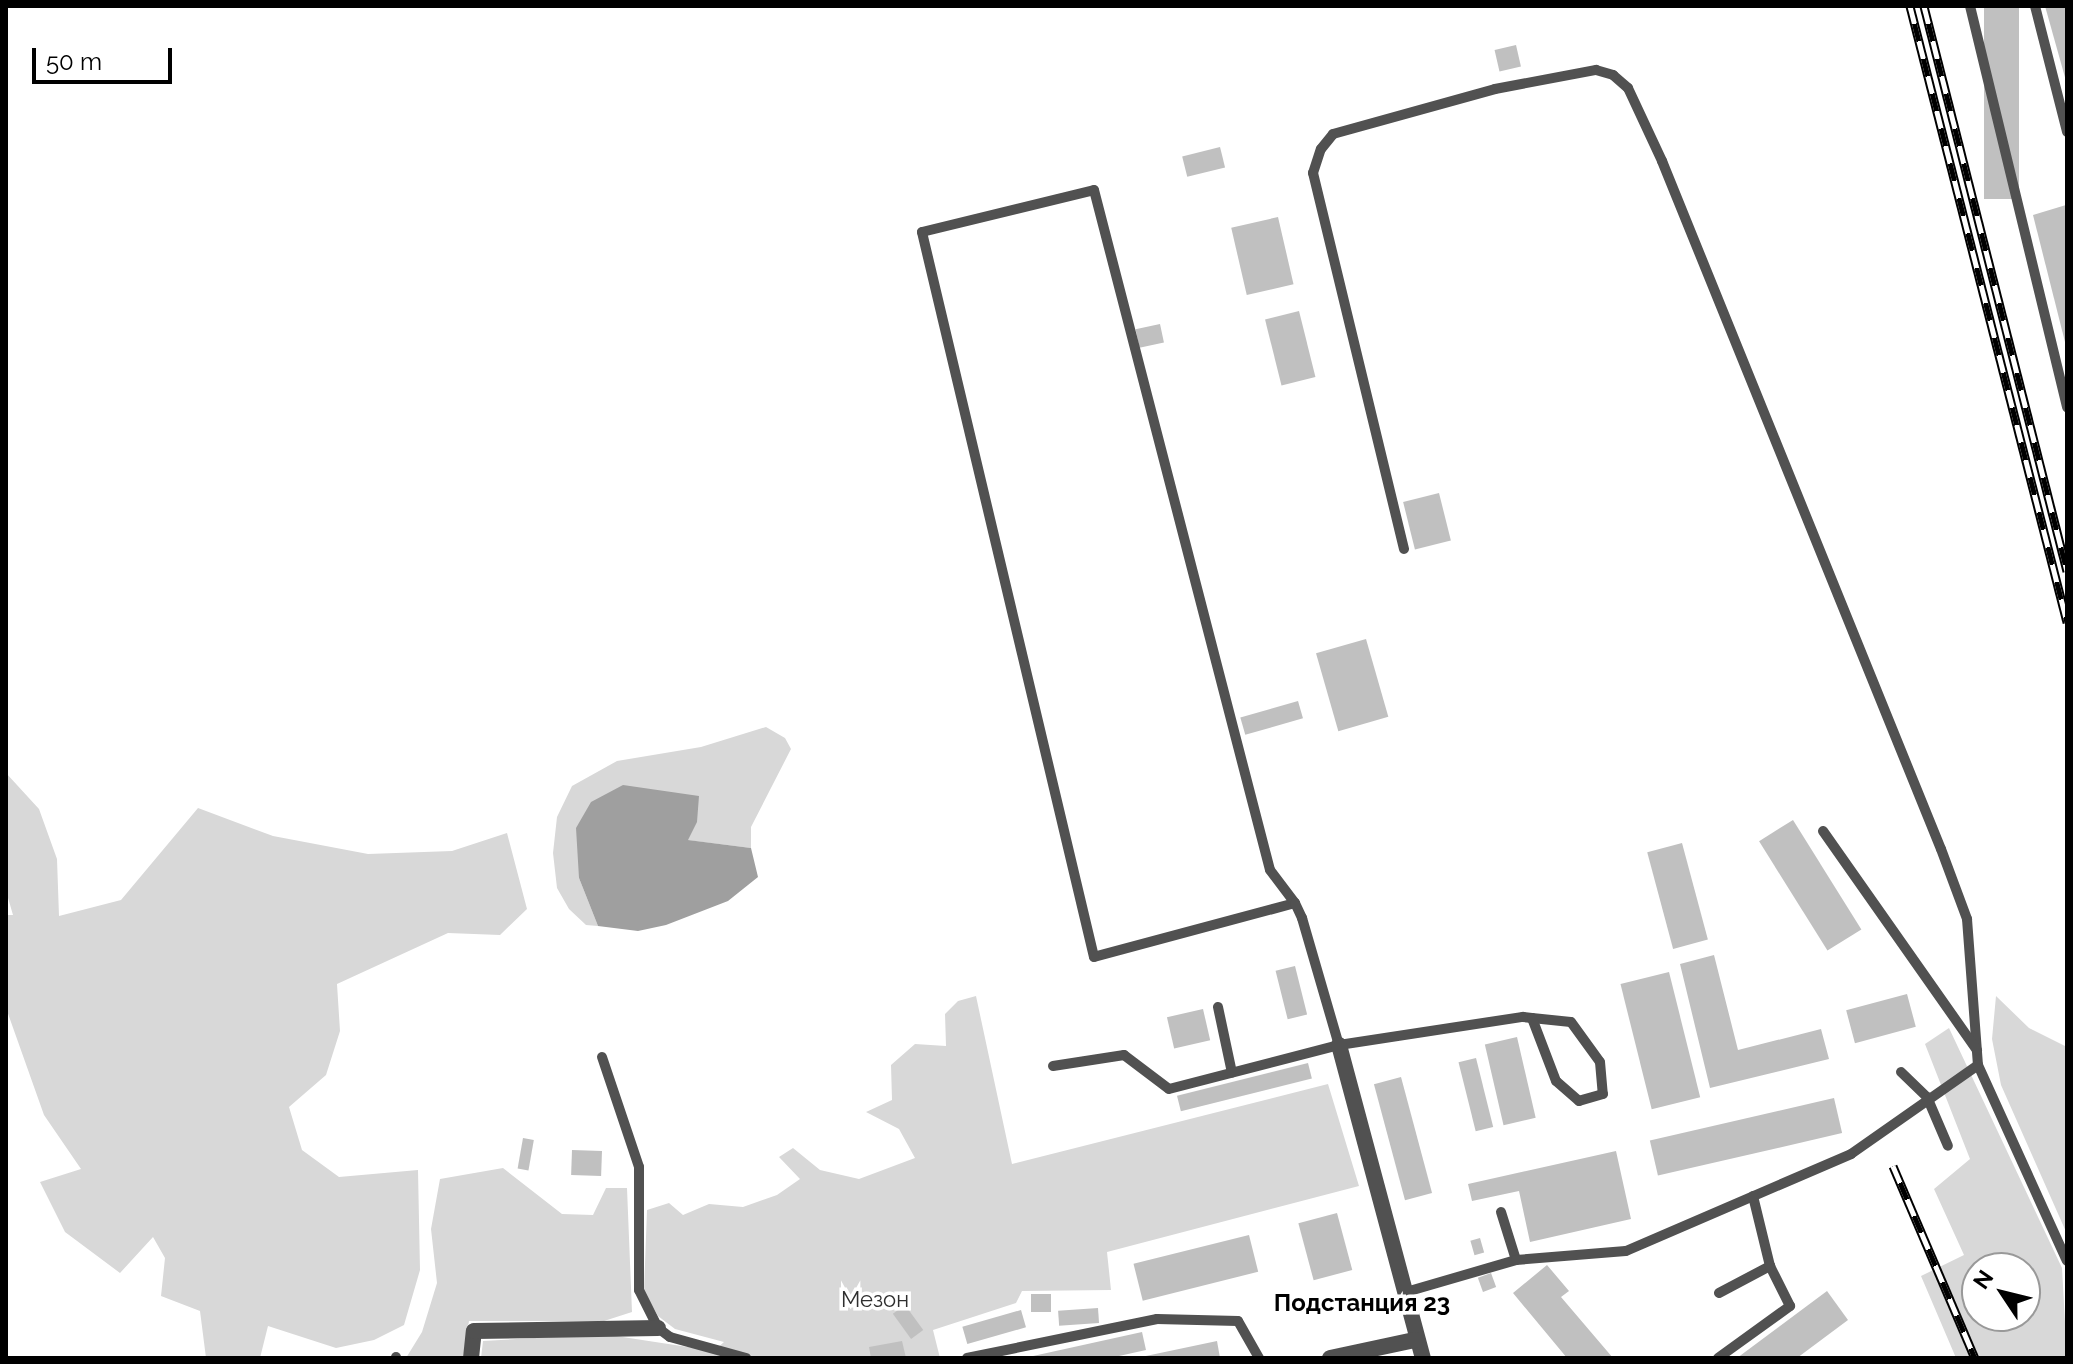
<!DOCTYPE html>
<meta charset="utf-8">
<style>
body{margin:0}
#map{position:relative;width:2073px;height:1364px;overflow:hidden;background:#fff;font-family:Raleway,sans-serif}
div>[style]{position:absolute}
[style*='--x']{left:calc(var(--x)*1px);top:calc(var(--y)*1px);width:calc(var(--w)*1px);rotate:calc(var(--a)*1deg)}
.green>*{inset:0;background:#d8d8d8}
.water>*{inset:0;background:#9f9f9f}
.building>*{inset:0;background:#c0c0c0;transform-origin:0 0}
.lane>*{height:10px;margin:-5px;padding:0 5px;transform-origin:5px;border-radius:5px;background:#515151}
.street>*{height:16px;margin:-8px;padding:0 8px;transform-origin:8px;border-radius:8px;background:#515151}
.rail>*{height:9px;margin-top:-4.5px;transform-origin:0;background:repeating-linear-gradient(90deg,#fff 0 18px,#000 0 36px);box-sizing:border-box;border-block:2px solid #000}
span{translate:-50% -50%;white-space:nowrap;text-align:center;line-height:1.15;-webkit-text-stroke:7px #fff;paint-order:stroke}
.park-label{font-size:22px;color:#2f2f2f}
.neighbourhood-label{font-size:24px;color:#000;font-weight:700}
.frame{position:absolute;inset:0;border:8px solid #000;pointer-events:none}
.north{position:absolute;left:1961px;top:1252px;width:80px;height:80px;box-sizing:border-box;background:#fff;border:2px solid #999;border-radius:50%;rotate:305deg;font-size:22px;font-weight:700;line-height:32px;text-align:center;color:#000}
.north::after{content:'';display:block;margin:auto;width:28px;height:36px;background:#000;clip-path:polygon(50% 0,100% 100%,50% 72%,0 100%)}
.scale{position:absolute;left:32px;top:48px;width:140px;height:36px;box-sizing:border-box;border:4px solid #000;border-top:0;padding-left:10px;font-size:24px;line-height:28px;white-space:nowrap;color:#000;-webkit-text-stroke:6px #fff;paint-order:stroke}
</style>
<div id="map">
<div class="green">
<div style="clip-path:polygon(766px 727px,785px 738px,791px 749px,751px 827px,751px 848px,687px 840px,579px 878px,598px 926px,586px 925px,569px 909px,557px 888px,553px 853px,557px 817px,572px 786px,617px 761px,701px 747px)"></div>
<div style="clip-path:polygon(6px 773px,39px 809px,57px 859px,59px 916px,121px 900px,198px 808px,273px 836px,368px 854px,452px 851px,507px 833px,527px 909px,500px 935px,448px 933px,337px 984px,340px 1031px,326px 1075px,289px 1107px,302px 1150px,339px 1177px,418px 1170px,420px 1270px,404px 1325px,374px 1340px,336px 1348px,268px 1326px,260px 1358px,206px 1358px,200px 1311px,161px 1296px,165px 1258px,153px 1237px,120px 1273px,65px 1232px,40px 1182px,81px 1169px,44px 1115px,6px 1008px,6px 915px,13px 915px,6px 891px)"></div>
<div style="clip-path:polygon(976px 996px,1012px 1164px,1328px 1084px,1359px 1186px,1107px 1252px,1111px 1290px,1022px 1291px,1016px 1303px,933px 1330px,940px 1358px,481px 1358px,483px 1341px,603px 1334px,714px 1351px,724px 1342px,675px 1329px,658px 1316px,644px 1291px,647px 1210px,669px 1203px,683px 1215px,709px 1204px,743px 1207px,777px 1195px,800px 1179px,779px 1157px,793px 1148px,820px 1170px,859px 1179px,915px 1158px,899px 1129px,866px 1112px,892px 1100px,891px 1065px,915px 1044px,946px 1046px,945px 1014px,958px 1001px)"></div>
<div style="clip-path:polygon(1996px 996px,2029px 1028px,2067px 1047px,2067px 1234px,2001px 1085px,1992px 1039px)"></div>
<div style="clip-path:polygon(evenodd,1949px 1028px,2062px 1268px,2067px 1358px,1956px 1358px,1921px 1276px,1964px 1255px,1934px 1189px,1970px 1159px,1925px 1044px,1949px 1028px,1977px 1268px,2025px 1268px,2025px 1316px,1977px 1316px,1977px 1268px)"></div>
<div style="clip-path:polygon(503px 1168px,562px 1214px,593px 1215px,606px 1188px,627px 1188px,632px 1312px,604px 1321px,469px 1321px,463px 1358px,406px 1358px,422px 1332px,437px 1283px,431px 1229px,440px 1179px)"></div>
</div>
<div class="water">
<div style="clip-path:polygon(623px 785px,699px 796px,697px 822px,688px 840px,751px 848px,758px 877px,728px 901px,666px 925px,638px 931px,598px 926px,579px 878px,576px 828px,591px 802px)"></div>
</div>
<div class="building">
<div style="left:1984px;top:6px;width:35px;height:193px"></div>
<div style="clip-path:polygon(2045px 6px,2067px 6px,2067px 81px,2066px 81px)"></div>
<div style="left:1516px;top:45px;width:22px;height:22px;rotate:77deg"></div>
<div style="left:1220px;top:147px;width:21px;height:39px;rotate:76deg"></div>
<div style="clip-path:polygon(2066px 205px,2067px 210px,2066px 346px,2033px 215px)"></div>
<div style="left:1278px;top:217px;width:69px;height:48px;rotate:77deg"></div>
<div style="left:1299px;top:311px;width:68px;height:35px;rotate:76deg"></div>
<div style="left:1160px;top:324px;width:19px;height:25px;rotate:78deg"></div>
<div style="left:1439px;top:493px;width:49px;height:37px;rotate:76deg"></div>
<div style="left:1366px;top:639px;width:81px;height:52px;rotate:74deg"></div>
<div style="left:1298px;top:701px;width:18px;height:60px;rotate:74deg"></div>
<div style="left:1793px;top:820px;width:129px;height:40px;rotate:58deg"></div>
<div style="left:1682px;top:843px;width:100px;height:36px;rotate:75deg"></div>
<div style="clip-path:polygon(1714px 955px,1738px 1050px,1821px 1029px,1829px 1059px,1710px 1088px,1680px 964px)"></div>
<div style="left:1295px;top:966px;width:50px;height:20px;rotate:76deg"></div>
<div style="left:1669px;top:972px;width:129px;height:50px;rotate:76deg"></div>
<div style="left:1907px;top:994px;width:34px;height:63px;rotate:75deg"></div>
<div style="left:1203px;top:1009px;width:32px;height:37px;rotate:77deg"></div>
<div style="left:1517px;top:1037px;width:83px;height:33px;rotate:77deg"></div>
<div style="left:1476px;top:1058px;width:71px;height:18px;rotate:76deg"></div>
<div style="left:1308px;top:1063px;width:16px;height:135px;rotate:76deg"></div>
<div style="left:1401px;top:1077px;width:120px;height:28px;rotate:75deg"></div>
<div style="left:1834px;top:1098px;width:36px;height:189px;rotate:77deg"></div>
<div style="left:523px;top:1138px;width:11px;height:31px;rotate:10deg"></div>
<div style="left:572px;top:1150px;width:30px;height:25px;rotate:2deg"></div>
<div style="clip-path:polygon(1616px 1151px,1631px 1219px,1530px 1242px,1519px 1191px,1472px 1201px,1468px 1184px)"></div>
<div style="left:1337px;top:1213px;width:59px;height:40px;rotate:75deg"></div>
<div style="left:1249px;top:1235px;width:38px;height:119px;rotate:76deg"></div>
<div style="left:1480px;top:1238px;width:15px;height:10px;rotate:74deg"></div>
<div style="clip-path:polygon(1547px 1265px,1569px 1291px,1561px 1297px,1613px 1358px,1567px 1358px,1513px 1293px)"></div>
<div style="left:1491px;top:1273px;width:15px;height:14px;rotate:70deg"></div>
<div style="clip-path:polygon(1827px 1291px,1848px 1320px,1797px 1358px,1737px 1358px)"></div>
<div style="left:1051px;top:1294px;width:18px;height:20px;rotate:90deg"></div>
<div style="left:905px;top:1305px;width:31px;height:15px;rotate:54deg"></div>
<div style="left:1098px;top:1308px;width:15px;height:40px;rotate:86deg"></div>
<div style="left:1021px;top:1310px;width:18px;height:61px;rotate:74deg"></div>
<div style="clip-path:polygon(1142px 1332px,1146px 1350px,1110px 1358px,1024px 1358px)"></div>
<div style="clip-path:polygon(902px 1341px,906px 1358px,871px 1358px,869px 1347px)"></div>
<div style="clip-path:polygon(1217px 1341px,1220px 1358px,1141px 1358px,1141px 1357px)"></div>
</div>
<div class="lane">
<div style="--x:1970;--y:6;--w:413;--a:76.4"></div>
<div style="--x:2035;--y:6;--w:130;--a:75.7"></div>
<div style="--x:1404;--y:549;--w:387;--a:-103.6"></div>
<div style="--x:1313;--y:173;--w:25;--a:-72"></div>
<div style="--x:1321;--y:149;--w:19;--a:-51"></div>
<div style="--x:1333;--y:134;--w:168;--a:-15.5"></div>
<div style="--x:1495;--y:89;--w:103;--a:-10.7"></div>
<div style="--x:1596;--y:70;--w:18;--a:16"></div>
<div style="--x:1613;--y:75;--w:20;--a:41"></div>
<div style="--x:1628;--y:88;--w:81;--a:65"></div>
<div style="--x:1662;--y:161;--w:742;--a:67.93"></div>
<div style="--x:1941;--y:849;--w:75;--a:69.6"></div>
<div style="--x:1967;--y:919;--w:146;--a:85.7"></div>
<div style="--x:1978;--y:1065;--w:215;--a:65.6"></div>
<div style="--x:1823;--y:831;--w:268;--a:54.9"></div>
<div style="--x:1295;--y:903;--w:208;--a:165"></div>
<div style="--x:1094;--y:957;--w:745;--a:-103.35"></div>
<div style="--x:922;--y:232;--w:177;--a:-13.7"></div>
<div style="--x:1094;--y:190;--w:702;--a:75.49"></div>
<div style="--x:1270;--y:870;--w:41;--a:52.9"></div>
<div style="--x:1295;--y:903;--w:17;--a:65"></div>
<div style="--x:1302;--y:918;--w:132;--a:73.8"></div>
<div style="--x:1218;--y:1007;--w:67;--a:78"></div>
<div style="--x:602;--y:1057;--w:116;--a:71.4"></div>
<div style="--x:639;--y:1167;--w:123;--a:90"></div>
<div style="--x:639;--y:1290;--w:42;--a:63.4"></div>
<div style="--x:658;--y:1328;--w:15;--a:37"></div>
<div style="--x:670;--y:1337;--w:79;--a:15.4"></div>
<div style="--x:1053;--y:1066;--w:72;--a:-8.8"></div>
<div style="--x:1124;--y:1055;--w:56;--a:37.1"></div>
<div style="--x:1169;--y:1089;--w:176;--a:-14.5"></div>
<div style="--x:1339;--y:1045;--w:186;--a:-8.7"></div>
<div style="--x:1523;--y:1017;--w:9;--a:6"></div>
<div style="--x:1532;--y:1018;--w:39;--a:6"></div>
<div style="--x:1571;--y:1022;--w:49;--a:54.1"></div>
<div style="--x:1600;--y:1062;--w:32;--a:85"></div>
<div style="--x:1603;--y:1094;--w:25;--a:164"></div>
<div style="--x:1579;--y:1101;--w:30;--a:-139"></div>
<div style="--x:1556;--y:1081;--w:67;--a:-110.9"></div>
<div style="--x:1901;--y:1072;--w:36;--a:44"></div>
<div style="--x:1927;--y:1097;--w:53;--a:66.8"></div>
<div style="--x:1501;--y:1212;--w:50;--a:72.6"></div>
<div style="--x:1406;--y:1292;--w:115;--a:-16.2"></div>
<div style="--x:1516;--y:1260;--w:110;--a:-4.7"></div>
<div style="--x:1626;--y:1251;--w:245;--a:-23.3"></div>
<div style="--x:1851;--y:1154;--w:155;--a:-35"></div>
<div style="--x:1719;--y:1293;--w:58;--a:-27.9"></div>
<div style="--x:1770;--y:1266;--w:72;--a:-103.7"></div>
<div style="--x:396;--y:1358;--w:1;--a:-90"></div>
<div style="--x:967;--y:1358;--w:194;--a:-11.6"></div>
<div style="--x:1157;--y:1319;--w:81;--a:1.4"></div>
<div style="--x:1238;--y:1321;--w:43;--a:60.4"></div>
<div style="--x:1718;--y:1358;--w:89;--a:-35.8"></div>
<div style="--x:1790;--y:1306;--w:45;--a:-116.6"></div>
</div>
<div class="street">
<div style="--x:1339;--y:1045;--w:324;--a:75"></div>
<div style="--x:471;--y:1358;--w:27;--a:-84"></div>
<div style="--x:474;--y:1331;--w:184;--a:-0.9"></div>
<div style="--x:1330;--y:1358;--w:87;--a:-12"></div>
</div>
<div class="rail">
<div style="--x:1910;--y:6;--w:636;--a:75.7"></div>
<div style="--x:1924;--y:6;--w:583;--a:75.8"></div>
<div style="--x:1893;--y:1166;--w:209;--a:66.9"></div>
</div>
<div class="park-label">
<span style="left:875px;top:1300px">Мезон</span>
</div>
<div class="neighbourhood-label">
<span style="left:1362px;top:1303px">Подстанция 23</span>
</div>
<div class="frame"></div>
<div class="north">N</div>
<div class="scale">50 m</div>
</div>
